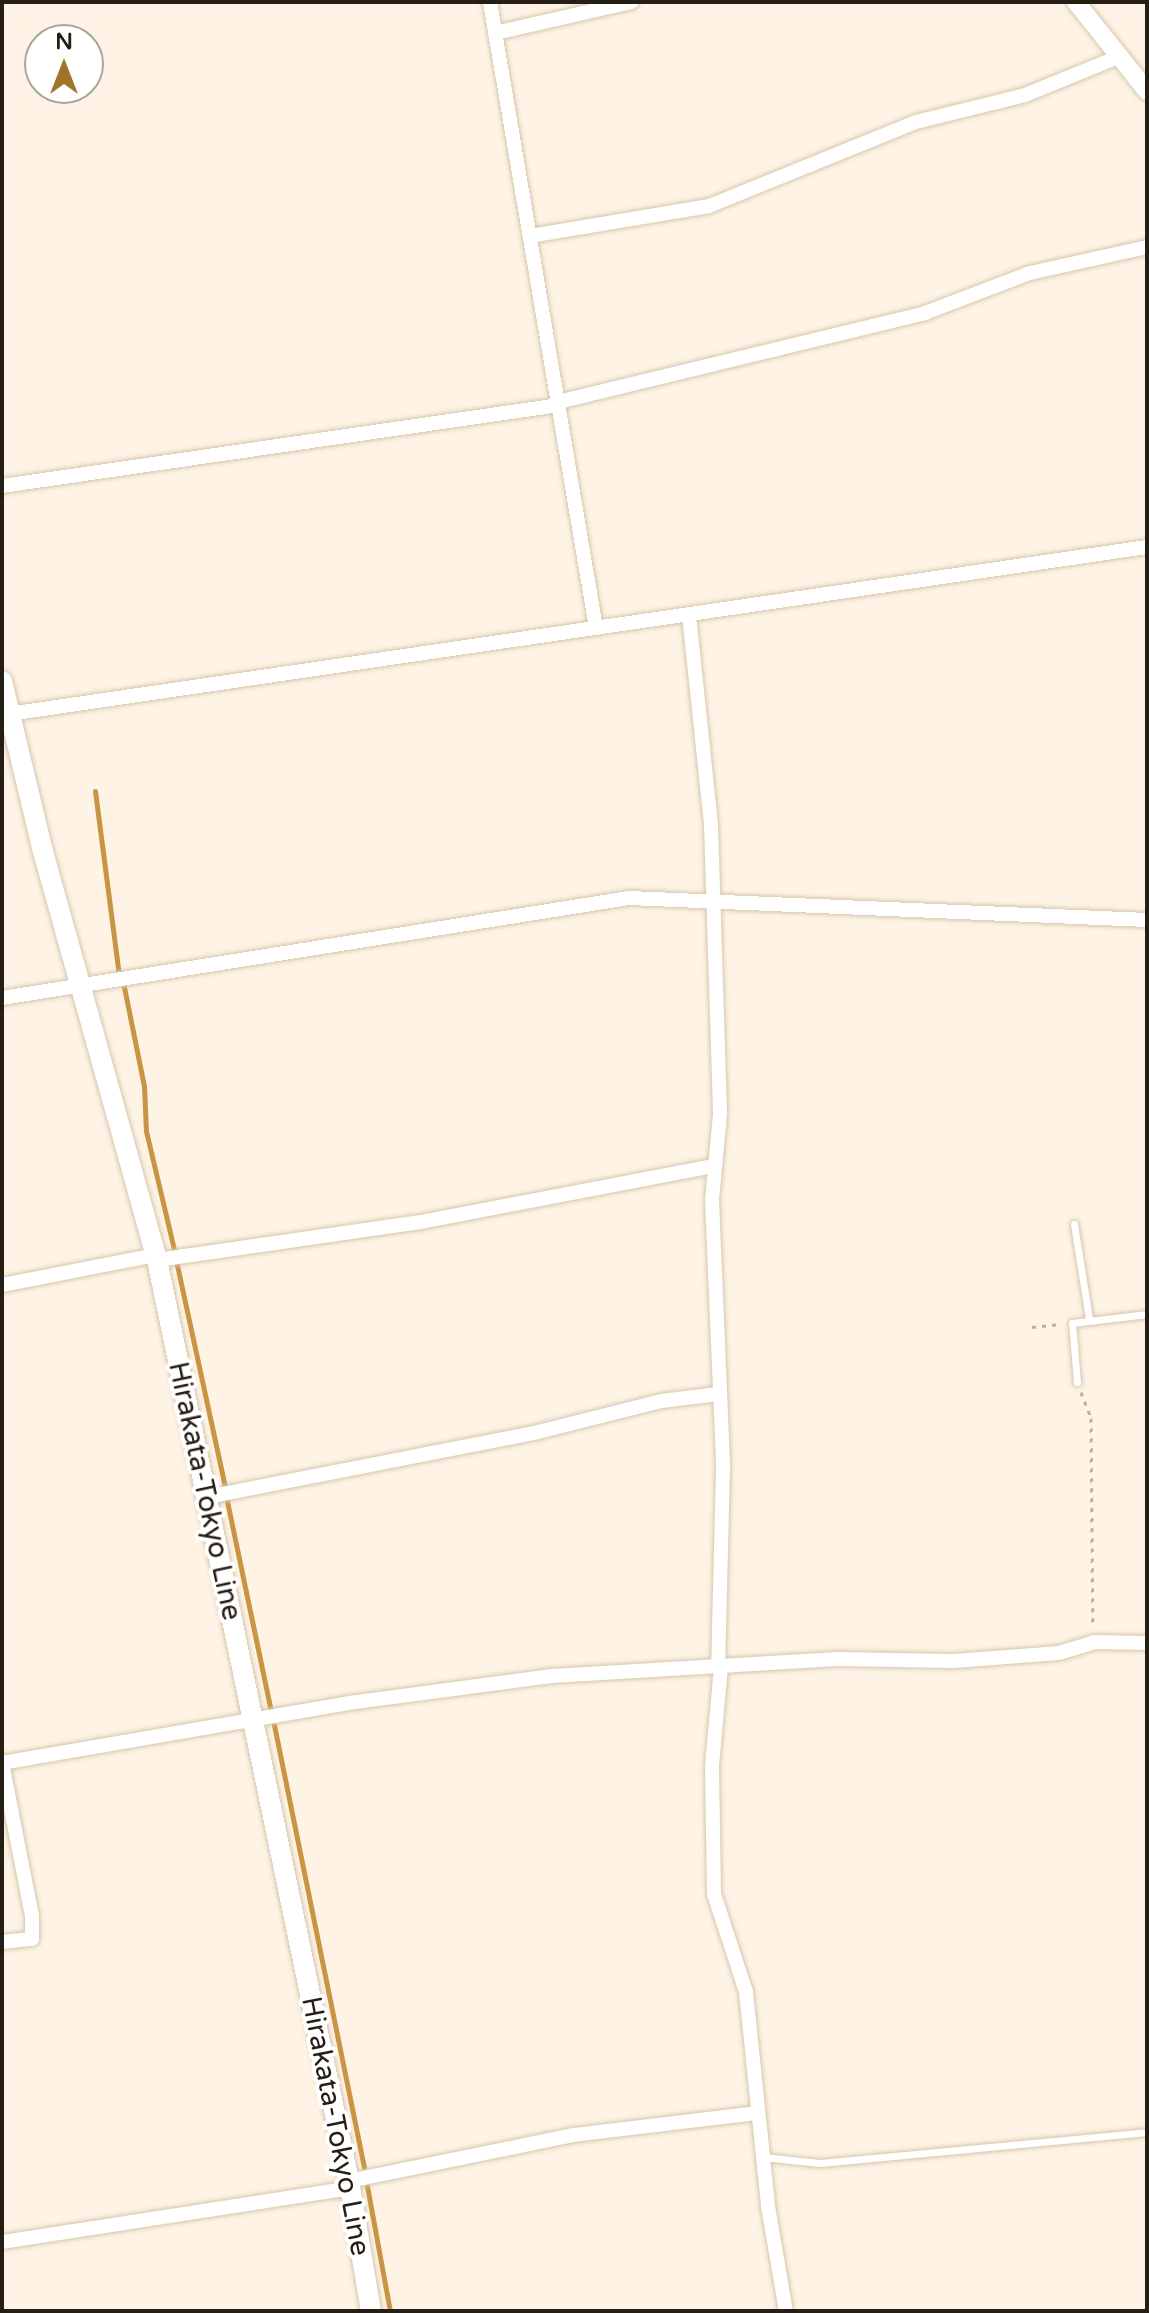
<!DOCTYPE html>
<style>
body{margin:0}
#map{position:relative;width:1149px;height:2313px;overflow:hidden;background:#fef3e4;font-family:"Varela Round",sans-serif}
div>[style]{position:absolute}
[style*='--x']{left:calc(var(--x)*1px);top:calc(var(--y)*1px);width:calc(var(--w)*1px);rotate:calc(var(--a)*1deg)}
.stream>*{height:5px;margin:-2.5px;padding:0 2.5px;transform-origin:2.5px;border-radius:2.5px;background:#c99444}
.path>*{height:3px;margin-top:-1.5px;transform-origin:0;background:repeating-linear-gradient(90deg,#bab1a4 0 4px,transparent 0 10px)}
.roads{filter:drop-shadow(0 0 2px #d7c6ae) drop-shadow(0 0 2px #d7c6ae)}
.service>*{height:7px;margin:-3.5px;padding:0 3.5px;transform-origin:3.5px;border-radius:3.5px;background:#fff}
.minor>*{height:14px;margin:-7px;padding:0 7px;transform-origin:7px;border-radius:7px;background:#fff}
.tertiary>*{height:18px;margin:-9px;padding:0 9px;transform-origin:9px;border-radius:9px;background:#fff}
.secondary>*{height:20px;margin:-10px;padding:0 10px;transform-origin:10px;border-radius:10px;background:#fff}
span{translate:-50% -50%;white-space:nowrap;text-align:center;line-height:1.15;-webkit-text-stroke:8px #fff;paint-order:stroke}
.street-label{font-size:28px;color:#241e15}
.frame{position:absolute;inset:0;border:4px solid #241e15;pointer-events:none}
.north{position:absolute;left:24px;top:24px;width:80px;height:80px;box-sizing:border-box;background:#fff;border:2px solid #a7a5a1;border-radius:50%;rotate:0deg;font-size:22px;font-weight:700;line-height:32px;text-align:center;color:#241e15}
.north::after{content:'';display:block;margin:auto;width:28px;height:36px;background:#a37428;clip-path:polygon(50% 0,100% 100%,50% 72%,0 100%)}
</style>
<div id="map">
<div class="stream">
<div style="--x:95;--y:791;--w:187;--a:82.6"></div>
<div style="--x:124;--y:987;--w:101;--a:78.6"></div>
<div style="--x:144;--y:1086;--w:45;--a:87.5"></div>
<div style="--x:146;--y:1131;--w:121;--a:76.7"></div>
<div style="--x:177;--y:1265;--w:227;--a:77.8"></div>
<div style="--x:227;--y:1501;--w:216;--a:78.2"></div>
<div style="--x:274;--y:1725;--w:451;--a:78.5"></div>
<div style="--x:367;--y:2186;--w:127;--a:79.6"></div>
</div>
<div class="path">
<div style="--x:1032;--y:1327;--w:29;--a:-6"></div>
<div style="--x:1081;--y:1392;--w:28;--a:69"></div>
<div style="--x:1091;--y:1418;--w:209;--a:89.5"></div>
</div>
<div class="roads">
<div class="service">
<div style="--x:1074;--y:1224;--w:96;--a:81"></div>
<div style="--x:1077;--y:1382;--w:59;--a:-94.8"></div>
<div style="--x:1072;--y:1323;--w:76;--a:-6.8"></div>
<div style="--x:763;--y:2157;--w:57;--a:6"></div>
<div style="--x:820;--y:2163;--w:328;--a:-5.4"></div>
</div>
<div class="minor">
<div style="--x:490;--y:2;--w:635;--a:80.39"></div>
<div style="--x:495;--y:33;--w:140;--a:-12.8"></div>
<div style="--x:530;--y:236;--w:181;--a:-9.5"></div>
<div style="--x:709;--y:206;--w:223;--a:-22.1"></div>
<div style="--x:916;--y:122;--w:112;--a:-13.9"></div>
<div style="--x:1025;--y:95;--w:100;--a:-22.2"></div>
<div style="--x:558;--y:402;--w:378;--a:-13.6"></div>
<div style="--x:925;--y:313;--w:112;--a:-20.9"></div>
<div style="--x:1030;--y:273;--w:120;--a:-12.5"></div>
<div style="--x:2;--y:486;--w:563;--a:-8.27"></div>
<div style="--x:689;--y:615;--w:211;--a:84"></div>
<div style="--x:711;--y:825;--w:289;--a:88.2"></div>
<div style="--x:720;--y:1114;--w:86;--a:95.3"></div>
<div style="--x:712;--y:1200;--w:268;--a:87.6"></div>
<div style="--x:723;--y:1468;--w:199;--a:91.4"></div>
<div style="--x:2;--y:715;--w:1157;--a:-8.35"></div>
<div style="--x:2;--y:998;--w:635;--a:-9.06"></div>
<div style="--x:629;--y:898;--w:518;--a:2.43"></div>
<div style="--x:157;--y:1260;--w:261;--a:-8.2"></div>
<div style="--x:415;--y:1223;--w:304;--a:-10.8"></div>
<div style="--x:2;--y:1285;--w:157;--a:-11"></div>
<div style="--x:207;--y:1497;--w:337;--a:-11.1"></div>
<div style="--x:538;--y:1432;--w:127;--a:-14.1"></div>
<div style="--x:661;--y:1401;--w:58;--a:-6.9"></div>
<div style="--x:721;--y:1667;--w:99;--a:95.2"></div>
<div style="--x:712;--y:1766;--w:128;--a:89.1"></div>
<div style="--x:714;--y:1894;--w:103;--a:71.9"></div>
<div style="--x:746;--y:1992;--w:215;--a:84.1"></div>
<div style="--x:768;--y:2206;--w:107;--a:80.3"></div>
<div style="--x:2;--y:1942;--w:30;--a:-6"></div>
<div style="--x:32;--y:1939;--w:23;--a:-90"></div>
<div style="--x:32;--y:1916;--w:156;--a:-101.1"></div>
<div style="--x:2;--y:1763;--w:352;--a:-9.8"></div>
<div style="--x:349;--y:1703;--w:205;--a:-7.6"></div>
<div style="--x:552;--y:1676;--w:286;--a:-3.4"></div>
<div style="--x:837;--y:1659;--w:117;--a:1"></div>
<div style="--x:954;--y:1661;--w:105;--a:-4.4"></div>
<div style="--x:1059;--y:1653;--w:37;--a:-17"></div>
<div style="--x:1094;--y:1642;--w:53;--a:1.1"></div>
<div style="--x:349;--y:2181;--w:229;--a:-11.6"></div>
<div style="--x:573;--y:2135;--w:186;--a:-6.8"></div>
<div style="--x:2;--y:2242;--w:352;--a:-8.8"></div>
</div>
<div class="tertiary">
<div style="--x:1076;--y:2;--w:114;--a:51.4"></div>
</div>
<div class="secondary">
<div style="--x:2;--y:681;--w:172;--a:76.5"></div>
<div style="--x:42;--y:848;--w:423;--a:74.4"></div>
<div style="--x:156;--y:1255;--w:946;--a:78.23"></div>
<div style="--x:349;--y:2181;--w:132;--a:80.4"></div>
</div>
</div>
<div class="street-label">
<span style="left:205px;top:1491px;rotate:78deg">Hirakata-Tokyo Line</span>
<span style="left:336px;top:2126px;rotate:79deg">Hirakata-Tokyo Line</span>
</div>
<div class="frame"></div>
<div class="north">N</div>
</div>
